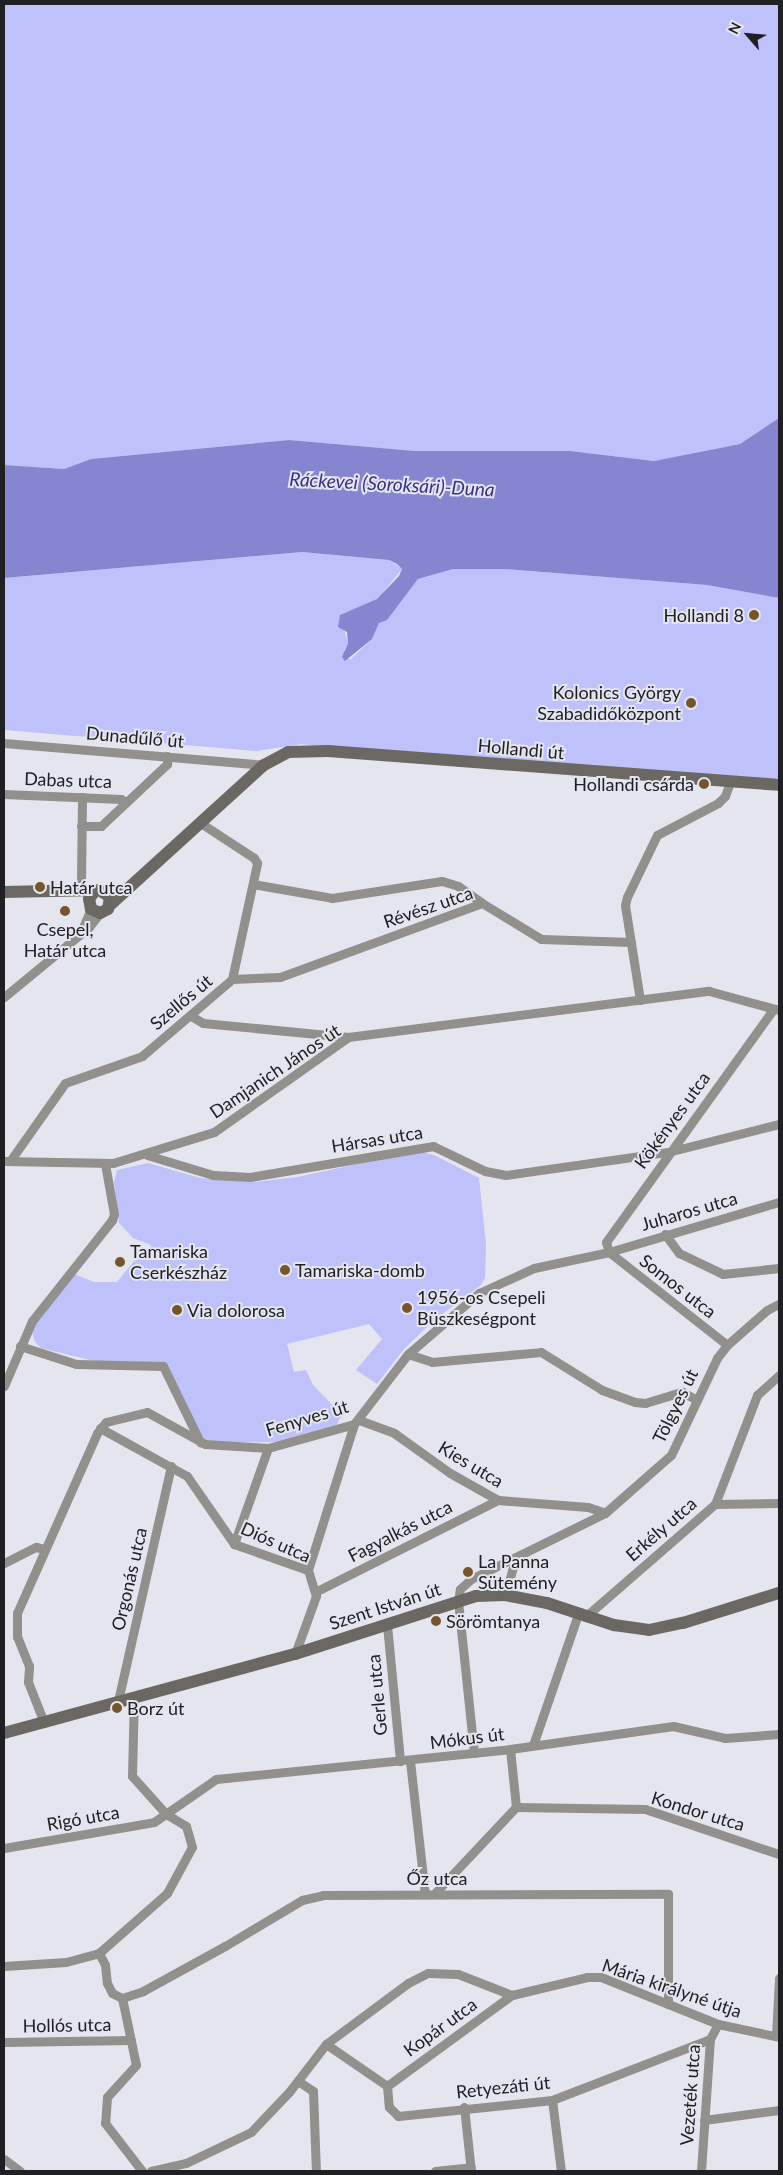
<!DOCTYPE html>
<meta charset="utf-8">
<style>
body{margin:0}
#map{position:relative;width:783px;height:2175px;overflow:hidden;background:#e4e5ef;font-family:Lato,sans-serif}
div>[style]{position:absolute}
[style*='--x']{left:calc(var(--x)*1px);top:calc(var(--y)*1px);width:calc(var(--w)*1px);rotate:calc(var(--a)*1deg)}
.green>*{inset:0;background:#bec1fa}
.water>*{inset:0;background:#8586cf}
.street>*{height:9px;margin:-4.5px;padding:0 4.5px;transform-origin:4.5px;border-radius:4.5px;background:#92908c}
.secondary>*{height:12px;margin:-6px;padding:0 6px;transform-origin:6px;border-radius:6px;background:#6b6762}
.dots>*{width:14px;height:14px;translate:-50% -50%;box-sizing:border-box;border:2px solid #e4e5ef;border-radius:50%}
span{translate:-50% -50%;white-space:nowrap;text-align:center;line-height:1.15;-webkit-text-stroke:4px #e4e5ef;paint-order:stroke}
.poi-label{font-size:18px;color:#202024}
.right{translate:-100% -50%;text-align:right}
.left{translate:0 -50%;text-align:left}
.street-label{font-size:18px;color:#202024}
.water-label{font-size:19px;color:#393085;font-style:italic}
.frame{position:absolute;inset:0;border:5px solid #202024;pointer-events:none}
.north{position:absolute;left:723px;top:10px;width:50px;height:50px;-webkit-text-stroke:4px #e4e5ef;paint-order:stroke;rotate:297deg;font-size:14px;font-weight:700;line-height:20px;text-align:center;color:#202024}
.north::after{content:'';display:block;margin:auto;width:18px;height:22px;background:#202024;clip-path:polygon(50% 0,100% 100%,50% 72%,0 100%)}
</style>
<div id="map">
<div class="green">
<div style="clip-path:polygon(4px 4px,779px 4px,779px 418px,740px 444px,654px 461px,570px 451px,415px 451px,289px 440px,91px 459px,64px 469px,4px 465px)"></div>
<div style="clip-path:polygon(302px 552px,389px 560px,402px 569px,377px 600px,340px 615px,348px 643px,344px 650px,350px 660px,372px 639px,379px 622px,387px 619px,418px 579px,453px 569px,504px 569px,707px 585px,779px 598px,779px 789px,595px 775px,301px 744px,257px 751px,4px 730px,4px 578px)"></div>
<div style="clip-path:polygon(416px 1151px,434px 1155px,479px 1178px,486px 1244px,485px 1278px,481px 1285px,432px 1322px,404px 1349px,377px 1384px,356px 1370px,382px 1339px,369px 1324px,287px 1344px,294px 1372px,306px 1370px,313px 1385px,342px 1415px,336px 1425px,275px 1442px,210px 1443px,203px 1438px,165px 1365px,94px 1361px,41px 1348px,35px 1342px,31px 1329px,74px 1274px,94px 1282px,117px 1282px,134px 1261px,149px 1253px,151px 1245px,133px 1238px,119px 1223px,114px 1182px,117px 1170px,148px 1163px,200px 1178px,254px 1182px,298px 1177px)"></div>
</div>
<div class="water">
<div style="clip-path:polygon(779px 418px,779px 598px,707px 585px,504px 569px,453px 569px,418px 579px,387px 620px,379px 623px,372px 639px,345px 661px,342px 657px,348px 643px,347px 632px,338px 627px,340px 615px,377px 599px,399px 576px,402px 569px,397px 564px,389px 560px,302px 552px,4px 578px,4px 465px,64px 469px,91px 459px,289px 440px,415px 451px,570px 451px,654px 461px,740px 444px)"></div>
</div>
<div class="street">
<div style="--x:4;--y:743;--w:261;--a:4.8"></div>
<div style="--x:4;--y:794;--w:117;--a:2.4"></div>
<div style="--x:121;--y:799;--w:6;--a:39"></div>
<div style="--x:81;--y:826;--w:20;--a:0"></div>
<div style="--x:101;--y:826;--w:91;--a:-43.2"></div>
<div style="--x:167;--y:764;--w:8;--a:-90"></div>
<div style="--x:81;--y:882;--w:85;--a:-89.3"></div>
<div style="--x:253;--y:884;--w:80;--a:10"></div>
<div style="--x:332;--y:898;--w:111;--a:-8.8"></div>
<div style="--x:442;--y:881;--w:17;--a:17"></div>
<div style="--x:458;--y:886;--w:29;--a:35"></div>
<div style="--x:81;--y:932;--w:25;--a:-67"></div>
<div style="--x:232;--y:979;--w:48;--a:-2.4"></div>
<div style="--x:280;--y:977;--w:215;--a:-20.1"></div>
<div style="--x:482;--y:903;--w:69;--a:31.4"></div>
<div style="--x:541;--y:939;--w:90;--a:1.9"></div>
<div style="--x:4;--y:997;--w:110;--a:-39.5"></div>
<div style="--x:89;--y:927;--w:18;--a:-52"></div>
<div style="--x:640;--y:1000;--w:96;--a:-99"></div>
<div style="--x:625;--y:905;--w:8;--a:-76"></div>
<div style="--x:627;--y:897;--w:69;--a:-64.2"></div>
<div style="--x:657;--y:835;--w:69;--a:-27.7"></div>
<div style="--x:718;--y:803;--w:10;--a:-45"></div>
<div style="--x:725;--y:796;--w:15;--a:-70"></div>
<div style="--x:191;--y:1016;--w:14;--a:30"></div>
<div style="--x:203;--y:1023;--w:146;--a:5.5"></div>
<div style="--x:147;--y:1155;--w:69;--a:16.9"></div>
<div style="--x:213;--y:1175;--w:37;--a:3"></div>
<div style="--x:250;--y:1177;--w:186;--a:-9.6"></div>
<div style="--x:433;--y:1146;--w:58;--a:25.7"></div>
<div style="--x:485;--y:1171;--w:21;--a:11"></div>
<div style="--x:506;--y:1175;--w:164;--a:-8.1"></div>
<div style="--x:668;--y:1152;--w:114;--a:-14.2"></div>
<div style="--x:4;--y:1161;--w:109;--a:1.1"></div>
<div style="--x:113;--y:1163;--w:106;--a:-17.1"></div>
<div style="--x:214;--y:1132;--w:164;--a:-35.3"></div>
<div style="--x:348;--y:1037;--w:364;--a:-7.3"></div>
<div style="--x:709;--y:991;--w:73;--a:15.2"></div>
<div style="--x:10;--y:1161;--w:95;--a:-54.8"></div>
<div style="--x:65;--y:1083;--w:82;--a:-19.3"></div>
<div style="--x:142;--y:1056;--w:118;--a:-40.5"></div>
<div style="--x:232;--y:979;--w:119;--a:-77.8"></div>
<div style="--x:257;--y:863;--w:6;--a:-121"></div>
<div style="--x:254;--y:858;--w:62;--a:-146.8"></div>
<div style="--x:665;--y:1234;--w:24;--a:54"></div>
<div style="--x:679;--y:1253;--w:49;--a:25.5"></div>
<div style="--x:723;--y:1274;--w:56;--a:-6.1"></div>
<div style="--x:609;--y:1252;--w:10;--a:-107"></div>
<div style="--x:606;--y:1242;--w:286;--a:-54.3"></div>
<div style="--x:609;--y:1252;--w:150;--a:38.2"></div>
<div style="--x:20;--y:1346;--w:59;--a:17.8"></div>
<div style="--x:76;--y:1364;--w:87;--a:1.3"></div>
<div style="--x:163;--y:1366;--w:85;--a:64"></div>
<div style="--x:408;--y:1354;--w:25;--a:18"></div>
<div style="--x:432;--y:1362;--w:109;--a:-5.2"></div>
<div style="--x:541;--y:1352;--w:72;--a:31.9"></div>
<div style="--x:602;--y:1390;--w:35;--a:20"></div>
<div style="--x:635;--y:1402;--w:10;--a:6"></div>
<div style="--x:645;--y:1403;--w:39;--a:-17"></div>
<div style="--x:682;--y:1392;--w:15;--a:28"></div>
<div style="--x:4;--y:1386;--w:71;--a:-66.7"></div>
<div style="--x:32;--y:1321;--w:129;--a:-51.6"></div>
<div style="--x:112;--y:1220;--w:6;--a:-72"></div>
<div style="--x:114;--y:1214;--w:51;--a:-100.2"></div>
<div style="--x:359;--y:1420;--w:37;--a:20"></div>
<div style="--x:394;--y:1433;--w:69;--a:35.5"></div>
<div style="--x:450;--y:1473;--w:55;--a:29.4"></div>
<div style="--x:498;--y:1500;--w:90;--a:4.4"></div>
<div style="--x:588;--y:1507;--w:18;--a:19"></div>
<div style="--x:100;--y:1428;--w:99;--a:28.9"></div>
<div style="--x:187;--y:1476;--w:83;--a:55.3"></div>
<div style="--x:234;--y:1544;--w:78;--a:19.4"></div>
<div style="--x:308;--y:1570;--w:27;--a:73"></div>
<div style="--x:316;--y:1596;--w:62;--a:109.9"></div>
<div style="--x:715;--y:1504;--w:64;--a:-0.9"></div>
<div style="--x:234;--y:1544;--w:102;--a:-70.5"></div>
<div style="--x:4;--y:1563;--w:36;--a:-27"></div>
<div style="--x:36;--y:1547;--w:9;--a:13"></div>
<div style="--x:308;--y:1570;--w:153;--a:-72.5"></div>
<div style="--x:317;--y:1591;--w:203;--a:-26.7"></div>
<div style="--x:505;--y:1595;--w:37;--a:-74"></div>
<div style="--x:585;--y:1617;--w:172;--a:-41"></div>
<div style="--x:715;--y:1504;--w:117;--a:-68.9"></div>
<div style="--x:757;--y:1395;--w:30;--a:-42"></div>
<div style="--x:387;--y:1625;--w:137;--a:84.5"></div>
<div style="--x:118;--y:1701;--w:241;--a:-77.3"></div>
<div style="--x:43;--y:1720;--w:41;--a:-111.5"></div>
<div style="--x:28;--y:1682;--w:16;--a:-86"></div>
<div style="--x:29;--y:1666;--w:31;--a:-112"></div>
<div style="--x:17;--y:1637;--w:24;--a:-90"></div>
<div style="--x:17;--y:1613;--w:197;--a:-66"></div>
<div style="--x:97;--y:1433;--w:14;--a:-51"></div>
<div style="--x:106;--y:1422;--w:42;--a:-13.7"></div>
<div style="--x:147;--y:1412;--w:66;--a:28.9"></div>
<div style="--x:205;--y:1444;--w:63;--a:3.6"></div>
<div style="--x:268;--y:1448;--w:89;--a:-15.6"></div>
<div style="--x:354;--y:1424;--w:88;--a:-52.4"></div>
<div style="--x:408;--y:1354;--w:94;--a:-40.7"></div>
<div style="--x:479;--y:1293;--w:60;--a:-24.4"></div>
<div style="--x:534;--y:1268;--w:77;--a:-12"></div>
<div style="--x:609;--y:1252;--w:177;--a:-16.4"></div>
<div style="--x:533;--y:1745;--w:139;--a:-71"></div>
<div style="--x:474;--y:1753;--w:153;--a:-96"></div>
<div style="--x:458;--y:1601;--w:12;--a:-81"></div>
<div style="--x:460;--y:1589;--w:15;--a:-42"></div>
<div style="--x:471;--y:1579;--w:149;--a:-26.2"></div>
<div style="--x:605;--y:1513;--w:88;--a:-41.3"></div>
<div style="--x:671;--y:1455;--w:107;--a:-64.6"></div>
<div style="--x:717;--y:1358;--w:16;--a:-52"></div>
<div style="--x:727;--y:1345;--w:53;--a:-41.2"></div>
<div style="--x:767;--y:1310;--w:13;--a:-27"></div>
<div style="--x:410;--y:1761;--w:134;--a:83.6"></div>
<div style="--x:516;--y:1807;--w:129;--a:0.9"></div>
<div style="--x:645;--y:1809;--w:141;--a:18.6"></div>
<div style="--x:4;--y:1848;--w:152;--a:-9.8"></div>
<div style="--x:154;--y:1822;--w:75;--a:-34.7"></div>
<div style="--x:216;--y:1779;--w:296;--a:-5.8"></div>
<div style="--x:510;--y:1749;--w:165;--a:-8"></div>
<div style="--x:673;--y:1726;--w:53;--a:13"></div>
<div style="--x:725;--y:1738;--w:54;--a:-4.2"></div>
<div style="--x:434;--y:1894;--w:120;--a:-46.7"></div>
<div style="--x:516;--y:1807;--w:58;--a:-95.9"></div>
<div style="--x:99;--y:1953;--w:13;--a:63"></div>
<div style="--x:105;--y:1965;--w:18;--a:84"></div>
<div style="--x:107;--y:1983;--w:11;--a:63"></div>
<div style="--x:112;--y:1993;--w:11;--a:27"></div>
<div style="--x:4;--y:1966;--w:62;--a:-3.7"></div>
<div style="--x:66;--y:1962;--w:34;--a:-15"></div>
<div style="--x:99;--y:1953;--w:91;--a:-41.4"></div>
<div style="--x:167;--y:1893;--w:52;--a:-61.5"></div>
<div style="--x:192;--y:1847;--w:22;--a:-106"></div>
<div style="--x:186;--y:1826;--w:23;--a:-149"></div>
<div style="--x:166;--y:1814;--w:51;--a:-131.8"></div>
<div style="--x:132;--y:1776;--w:80;--a:-88.6"></div>
<div style="--x:122;--y:1998;--w:22;--a:-18"></div>
<div style="--x:143;--y:1991;--w:94;--a:-28.8"></div>
<div style="--x:225;--y:1946;--w:90;--a:-30.9"></div>
<div style="--x:302;--y:1900;--w:22;--a:-13"></div>
<div style="--x:323;--y:1895;--w:345;--a:-0.2"></div>
<div style="--x:668;--y:1894;--w:110;--a:90"></div>
<div style="--x:122;--y:1998;--w:68;--a:78.2"></div>
<div style="--x:136;--y:2065;--w:43;--a:132.2"></div>
<div style="--x:107;--y:2097;--w:26;--a:94"></div>
<div style="--x:105;--y:2123;--w:61;--a:52.4"></div>
<div style="--x:776;--y:2036;--w:58;--a:-87"></div>
<div style="--x:4;--y:2042;--w:127;--a:-0.9"></div>
<div style="--x:326;--y:2044;--w:74;--a:34.5"></div>
<div style="--x:387;--y:2086;--w:21;--a:85"></div>
<div style="--x:389;--y:2107;--w:13;--a:45"></div>
<div style="--x:398;--y:2116;--w:155;--a:-5.9"></div>
<div style="--x:552;--y:2100;--w:169;--a:-21.1"></div>
<div style="--x:298;--y:2081;--w:18;--a:34"></div>
<div style="--x:313;--y:2091;--w:80;--a:87.9"></div>
<div style="--x:387;--y:2086;--w:155;--a:-36.1"></div>
<div style="--x:552;--y:2100;--w:72;--a:82.8"></div>
<div style="--x:464;--y:2107;--w:64;--a:83.8"></div>
<div style="--x:704;--y:2120;--w:76;--a:-7.6"></div>
<div style="--x:4;--y:2159;--w:20;--a:37"></div>
<div style="--x:151;--y:2171;--w:36;--a:-13"></div>
<div style="--x:186;--y:2163;--w:72;--a:-25.5"></div>
<div style="--x:251;--y:2132;--w:55;--a:-46.5"></div>
<div style="--x:289;--y:2092;--w:61;--a:-52.4"></div>
<div style="--x:326;--y:2044;--w:102;--a:-36.6"></div>
<div style="--x:408;--y:1983;--w:22;--a:-27"></div>
<div style="--x:428;--y:1973;--w:30;--a:2"></div>
<div style="--x:458;--y:1974;--w:58;--a:21.3"></div>
<div style="--x:512;--y:1995;--w:77;--a:-13.5"></div>
<div style="--x:587;--y:1977;--w:14;--a:0"></div>
<div style="--x:601;--y:1977;--w:126;--a:21.9"></div>
<div style="--x:718;--y:2024;--w:62;--a:12"></div>
<div style="--x:435;--y:2171;--w:36;--a:-6"></div>
<div style="--x:701;--y:2171;--w:132;--a:-86.1"></div>
<div style="--x:710;--y:2039;--w:17;--a:-62"></div>
</div>
<div class="secondary">
<div style="--x:4;--y:892;--w:95;--a:-1.2"></div>
<div style="--x:99;--y:890;--w:13;--a:32"></div>
<div style="--x:110;--y:897;--w:12;--a:99"></div>
<div style="--x:108;--y:909;--w:9;--a:153"></div>
<div style="--x:100;--y:913;--w:10;--a:-156"></div>
<div style="--x:91;--y:909;--w:10;--a:-101"></div>
<div style="--x:89;--y:899;--w:9;--a:-54"></div>
<div style="--x:110;--y:905;--w:208;--a:-42.3"></div>
<div style="--x:264;--y:765;--w:27;--a:-28"></div>
<div style="--x:288;--y:752;--w:40;--a:-1.4"></div>
<div style="--x:328;--y:751;--w:452;--a:4.3"></div>
<div style="--x:4;--y:1733;--w:302;--a:-15.2"></div>
<div style="--x:295;--y:1654;--w:190;--a:-17.8"></div>
<div style="--x:476;--y:1596;--w:29;--a:-2"></div>
<div style="--x:505;--y:1595;--w:43;--a:10.8"></div>
<div style="--x:547;--y:1603;--w:71;--a:18.2"></div>
<div style="--x:614;--y:1625;--w:35;--a:8"></div>
<div style="--x:649;--y:1630;--w:35;--a:-12"></div>
<div style="--x:683;--y:1623;--w:101;--a:-17.4"></div>
</div>
<div class="dots">
<div style="left:754px;top:615px;background:#74562a"></div>
<div style="left:691px;top:703px;background:#74562a"></div>
<div style="left:704px;top:784px;background:#74562a"></div>
<div style="left:40px;top:887px;background:#74562a"></div>
<div style="left:65px;top:911px;background:#74562a"></div>
<div style="left:120px;top:1262px;background:#74562a"></div>
<div style="left:285px;top:1270px;background:#74562a"></div>
<div style="left:407px;top:1308px;background:#74562a"></div>
<div style="left:177px;top:1310px;background:#74562a"></div>
<div style="left:468px;top:1572px;background:#74562a"></div>
<div style="left:436px;top:1621px;background:#74562a"></div>
<div style="left:117px;top:1708px;background:#74562a"></div>
</div>
<div class="poi-label">
<span class="right" style="left:744px;top:615px">Hollandi 8</span>
<span class="right" style="left:681px;top:703px">Kolonics György<br>Szabadidőközpont</span>
<span class="right" style="left:694px;top:784px">Hollandi csárda</span>
<span class="left" style="left:50px;top:887px">Határ utca</span>
<span style="left:65px;top:940px">Csepel,<br>Határ utca</span>
<span class="left" style="left:130px;top:1262px">Tamariska<br>Cserkészház</span>
<span class="left" style="left:295px;top:1270px">Tamariska-domb</span>
<span class="left" style="left:417px;top:1308px">1956-os Csepeli<br>Büszkeségpont</span>
<span class="left" style="left:187px;top:1310px">Via dolorosa</span>
<span class="left" style="left:478px;top:1572px">La Panna<br>Sütemény</span>
<span class="left" style="left:446px;top:1621px">Sörömtanya</span>
<span class="left" style="left:127px;top:1708px">Borz út</span>
</div>
<div class="street-label">
<span style="left:135px;top:737px;rotate:5deg">Dunadűlő út</span>
<span style="left:521px;top:749px;rotate:5deg">Hollandi út</span>
<span style="left:68px;top:780px;rotate:2deg">Dabas utca</span>
<span style="left:428px;top:907px;rotate:-19deg">Révész utca</span>
<span style="left:181px;top:1002px;rotate:-40deg">Szellős út</span>
<span style="left:275px;top:1071px;rotate:-34deg">Damjanich János út</span>
<span style="left:672px;top:1120px;rotate:-54deg">Kökényes utca</span>
<span style="left:377px;top:1139px;rotate:-9deg">Hársas utca</span>
<span style="left:689px;top:1211px;rotate:-16deg">Juharos utca</span>
<span style="left:678px;top:1286px;rotate:38deg">Somos utca</span>
<span style="left:675px;top:1406px;rotate:-64deg">Tölgyes út</span>
<span style="left:307px;top:1418px;rotate:-17deg">Fenyves út</span>
<span style="left:471px;top:1464px;rotate:31deg">Kies utca</span>
<span style="left:661px;top:1529px;rotate:-41deg">Erkély utca</span>
<span style="left:400px;top:1531px;rotate:-27deg">Fagyalkás utca</span>
<span style="left:276px;top:1542px;rotate:24deg">Diós utca</span>
<span style="left:129px;top:1579px;rotate:-77deg">Orgonás utca</span>
<span style="left:385px;top:1606px;rotate:-18deg">Szent István út</span>
<span style="left:377px;top:1695px;rotate:-95deg">Gerle utca</span>
<span style="left:467px;top:1738px;rotate:-7deg">Mókus út</span>
<span style="left:698px;top:1811px;rotate:17deg">Kondor utca</span>
<span style="left:83px;top:1818px;rotate:-10deg">Rigó utca</span>
<span style="left:437px;top:1878px">Őz utca</span>
<span style="left:672px;top:1988px;rotate:19deg">Mária királyné útja</span>
<span style="left:67px;top:2025px;rotate:-1deg">Hollós utca</span>
<span style="left:440px;top:2027px;rotate:-36deg">Kopár utca</span>
<span style="left:503px;top:2087px;rotate:-6deg">Retyezáti út</span>
<span style="left:690px;top:2095px;rotate:-86deg">Vezeték utca</span>
</div>
<div class="water-label">
<span style="left:392px;top:484px;rotate:3deg">Ráckevei (Soroksári)-Duna</span>
</div>
<div class="frame"></div>
<div class="north">N</div>
</div>
